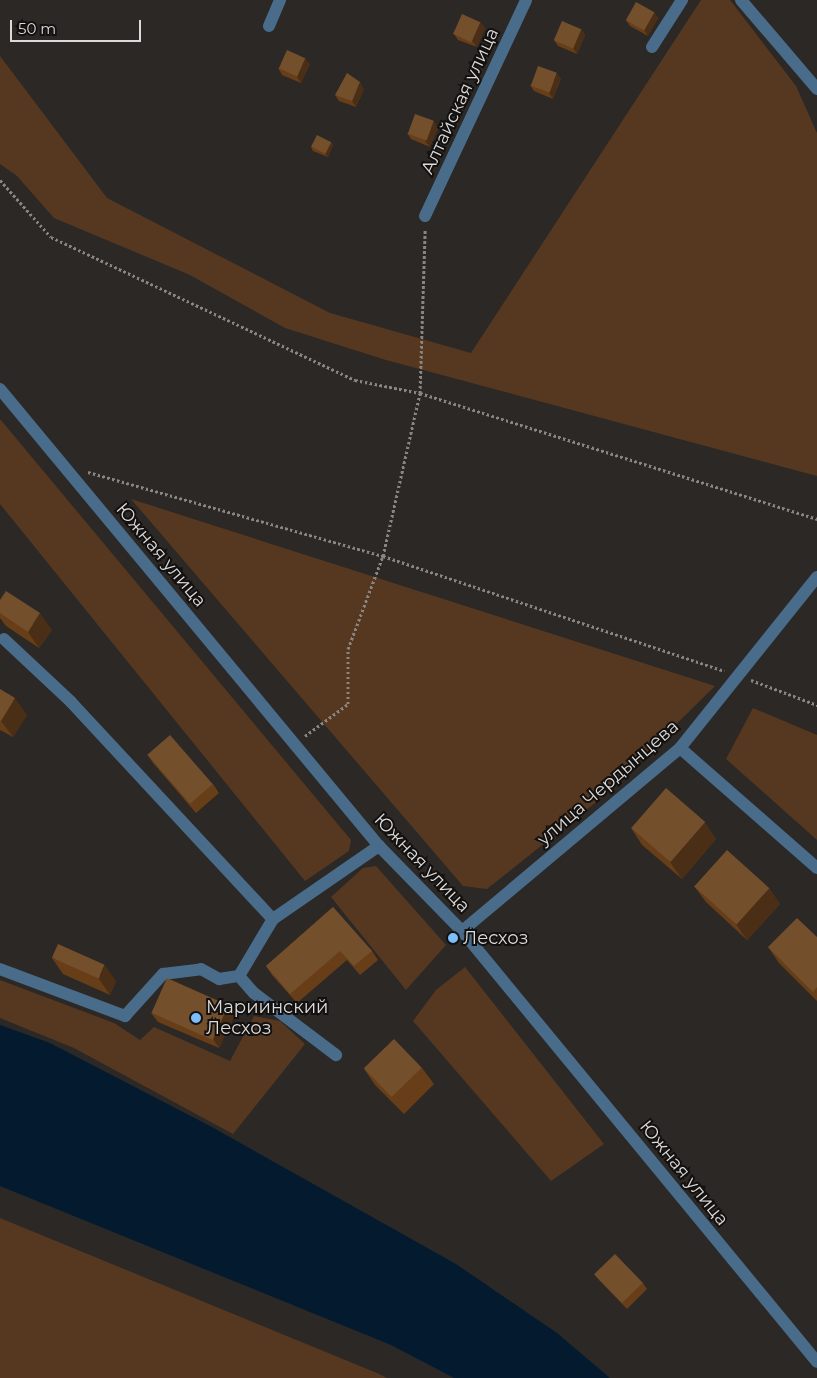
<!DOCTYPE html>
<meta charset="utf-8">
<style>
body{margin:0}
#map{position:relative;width:817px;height:1378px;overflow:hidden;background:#2b2826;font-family:Montserrat,sans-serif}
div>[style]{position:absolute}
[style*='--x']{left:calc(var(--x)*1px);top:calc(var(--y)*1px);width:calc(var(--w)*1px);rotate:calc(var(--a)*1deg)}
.green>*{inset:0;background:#563821}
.water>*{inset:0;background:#041b2f}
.path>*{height:3px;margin-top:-1.5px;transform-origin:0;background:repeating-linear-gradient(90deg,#888583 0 2.5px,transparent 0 5px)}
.minor>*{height:12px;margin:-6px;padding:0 6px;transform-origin:6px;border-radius:6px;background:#4a6c8b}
.wall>*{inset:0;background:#683e18}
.shaded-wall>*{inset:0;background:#4a2e15}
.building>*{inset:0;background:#744f2c;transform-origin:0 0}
.dots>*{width:14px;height:14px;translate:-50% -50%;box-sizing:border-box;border:2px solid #121110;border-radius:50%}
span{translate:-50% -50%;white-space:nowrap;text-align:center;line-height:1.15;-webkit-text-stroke:4px #121110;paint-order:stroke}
.street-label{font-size:18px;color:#dddbd9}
.poi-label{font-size:18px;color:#dddbd9}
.left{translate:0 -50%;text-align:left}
.scale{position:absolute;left:10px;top:20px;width:131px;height:22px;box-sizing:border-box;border:2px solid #dddbd9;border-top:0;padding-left:6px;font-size:15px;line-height:18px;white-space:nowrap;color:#dddbd9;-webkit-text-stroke:4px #121110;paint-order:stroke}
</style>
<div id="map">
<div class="green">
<div style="clip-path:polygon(701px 0,730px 0,796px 86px,817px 133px,817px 476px,386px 360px,285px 328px,190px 275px,54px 218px,17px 176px,0 164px,0 56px,107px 198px,330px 313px,471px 353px)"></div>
<div style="clip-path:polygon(0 419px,351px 840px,349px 851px,305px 881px,0 504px)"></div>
<div style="clip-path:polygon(131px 499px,715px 686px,600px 799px,487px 889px,463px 886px)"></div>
<div style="clip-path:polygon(753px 708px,817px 735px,817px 840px,726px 759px)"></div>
<div style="clip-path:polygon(376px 866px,446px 945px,406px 990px,331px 897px,363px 868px)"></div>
<div style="clip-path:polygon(465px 967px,604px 1144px,551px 1181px,413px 1021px,436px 990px)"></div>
<div style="clip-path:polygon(0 980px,114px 1023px,140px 1040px,154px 1027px,230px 1061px,254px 1016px,280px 1021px,305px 1044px,233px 1134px,74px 1048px,0 1018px)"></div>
<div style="clip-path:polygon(0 1218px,377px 1373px,387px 1378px,0 1378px)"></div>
</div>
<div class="water">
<div style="clip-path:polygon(0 1025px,50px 1043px,210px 1126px,456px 1264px,557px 1333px,610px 1378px,454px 1378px,391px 1345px,0 1186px)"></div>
</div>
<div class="path">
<div style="--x:0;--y:180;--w:76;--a:48.2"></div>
<div style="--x:51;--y:237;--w:336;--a:25.2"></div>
<div style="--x:355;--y:380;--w:66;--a:11.3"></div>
<div style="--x:420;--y:393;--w:417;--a:17.6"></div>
<div style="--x:88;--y:472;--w:307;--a:15.9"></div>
<div style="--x:383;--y:556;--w:360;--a:18.6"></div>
<div style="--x:751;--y:680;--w:71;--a:20.7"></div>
<div style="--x:305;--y:736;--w:54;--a:-36.7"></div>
<div style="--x:348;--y:704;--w:55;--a:-90"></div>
<div style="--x:348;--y:649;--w:99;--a:-69.4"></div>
<div style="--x:383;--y:556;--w:167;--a:-77.2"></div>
<div style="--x:420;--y:393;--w:163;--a:-88.2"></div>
</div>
<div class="minor">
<div style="--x:741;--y:0;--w:117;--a:49.5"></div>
<div style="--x:269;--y:26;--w:28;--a:-67"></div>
<div style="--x:652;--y:47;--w:56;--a:-57.4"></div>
<div style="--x:425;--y:216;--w:238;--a:-64.9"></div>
<div style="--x:0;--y:389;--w:594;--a:50.33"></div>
<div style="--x:379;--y:846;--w:119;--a:45.7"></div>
<div style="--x:462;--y:931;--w:558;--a:50.52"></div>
<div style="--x:4;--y:639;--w:92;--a:43.2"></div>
<div style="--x:71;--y:702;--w:296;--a:47.1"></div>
<div style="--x:680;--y:748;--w:182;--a:41.2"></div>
<div style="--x:462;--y:931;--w:285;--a:-40"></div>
<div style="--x:680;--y:748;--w:219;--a:-51.3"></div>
<div style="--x:0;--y:969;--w:134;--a:20.6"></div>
<div style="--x:125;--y:1016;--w:57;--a:-47.9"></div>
<div style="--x:163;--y:974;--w:38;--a:-7"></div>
<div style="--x:201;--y:969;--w:21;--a:29"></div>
<div style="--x:219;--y:979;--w:20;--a:-9"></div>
<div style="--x:239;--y:976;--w:66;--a:-59.2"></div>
<div style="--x:273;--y:919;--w:129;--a:-34.6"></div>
<div style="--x:239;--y:976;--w:23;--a:49"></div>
<div style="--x:254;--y:993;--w:103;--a:37.1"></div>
</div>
<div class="wall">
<div style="clip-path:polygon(654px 12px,658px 18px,648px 36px,630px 26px,626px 20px)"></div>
<div style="clip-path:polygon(480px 22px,485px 28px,477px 47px,458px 40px,454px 34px)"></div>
<div style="clip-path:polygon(581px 29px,585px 35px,577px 54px,558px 46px,554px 40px)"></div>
<div style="clip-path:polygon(310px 64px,301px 83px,282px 75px,278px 68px)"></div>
<div style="clip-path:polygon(561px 79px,553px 99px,534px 91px,530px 85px)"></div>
<div style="clip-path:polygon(364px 89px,356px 107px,339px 101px,335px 95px)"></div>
<div style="clip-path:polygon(438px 128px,430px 147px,411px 139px,407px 133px)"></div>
<div style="clip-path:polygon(331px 142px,333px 145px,328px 157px,313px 151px,311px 147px)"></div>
<div style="clip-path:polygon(0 613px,52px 630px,39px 648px,6px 626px,0 618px)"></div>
<div style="clip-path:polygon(0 689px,27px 715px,13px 737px,0 730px)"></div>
<div style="clip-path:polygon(147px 754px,213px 784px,219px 793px,196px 813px,153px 763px)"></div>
<div style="clip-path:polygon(631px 828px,716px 839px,682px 879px,642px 845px)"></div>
<div style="clip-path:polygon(694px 886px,769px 888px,780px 904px,747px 940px,706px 902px)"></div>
<div style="clip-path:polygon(333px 907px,372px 951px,378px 960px,360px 975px,347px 960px,297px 1003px,272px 975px,266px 966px)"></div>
<div style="clip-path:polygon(817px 937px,817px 1001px,779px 963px,768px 947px)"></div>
<div style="clip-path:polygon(52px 958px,116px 981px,110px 995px,63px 974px)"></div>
<div style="clip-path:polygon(151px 1013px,235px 1014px,219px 1048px,158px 1022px)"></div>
<div style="clip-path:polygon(422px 1068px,434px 1084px,404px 1114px,375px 1085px,364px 1069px)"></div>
<div style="clip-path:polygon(594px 1274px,643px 1283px,647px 1289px,627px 1309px,599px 1280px)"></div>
</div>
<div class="shaded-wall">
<div style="clip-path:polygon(654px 12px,658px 18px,648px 36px,644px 30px)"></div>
<div style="clip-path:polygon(480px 22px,485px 28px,477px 47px,472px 41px)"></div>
<div style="clip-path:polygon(581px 29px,585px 35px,577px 54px,573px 48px)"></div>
<div style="clip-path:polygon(305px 58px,310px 64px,301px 83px,297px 77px)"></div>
<div style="clip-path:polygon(557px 73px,561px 79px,553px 99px,549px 93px)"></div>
<div style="clip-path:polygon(360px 82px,364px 89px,356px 107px,352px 101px)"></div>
<div style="clip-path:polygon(434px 121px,438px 128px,430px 147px,425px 141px)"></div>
<div style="clip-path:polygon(331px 142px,333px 145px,328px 157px,325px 154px)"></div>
<div style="clip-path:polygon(40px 613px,52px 630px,39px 648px,28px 632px)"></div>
<div style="clip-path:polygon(15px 698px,27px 715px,13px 737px,1px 721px)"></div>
<div style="clip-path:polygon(705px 822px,716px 839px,682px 879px,670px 862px)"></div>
<div style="clip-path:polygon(769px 888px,780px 904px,747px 940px,736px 924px)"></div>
<div style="clip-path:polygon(105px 965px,116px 981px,110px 995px,99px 979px)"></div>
<div style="clip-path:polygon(228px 1005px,235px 1014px,219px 1048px,213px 1039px)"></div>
</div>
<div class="building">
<div style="left:636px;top:2px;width:21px;height:21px;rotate:29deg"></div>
<div style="left:462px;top:14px;width:20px;height:22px;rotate:24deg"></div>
<div style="left:562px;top:21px;width:21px;height:21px;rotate:23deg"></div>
<div style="left:287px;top:50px;width:20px;height:20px;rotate:24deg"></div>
<div style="left:538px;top:66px;width:20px;height:21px;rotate:20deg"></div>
<div style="clip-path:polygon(347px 73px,360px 82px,352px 101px,335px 95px)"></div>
<div style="left:415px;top:114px;width:20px;height:21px;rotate:20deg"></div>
<div style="left:317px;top:135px;width:16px;height:13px;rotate:27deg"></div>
<div style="clip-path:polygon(6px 591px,40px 613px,28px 632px,0 613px,0 600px)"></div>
<div style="clip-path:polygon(0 689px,15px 698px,1px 721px,0 720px)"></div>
<div style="left:170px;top:735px;width:65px;height:30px;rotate:49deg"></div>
<div style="left:666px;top:788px;width:52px;height:53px;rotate:41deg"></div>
<div style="left:727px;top:850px;width:57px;height:49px;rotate:42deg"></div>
<div style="clip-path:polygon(333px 907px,372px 951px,354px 966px,340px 951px,290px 994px,266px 966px)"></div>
<div style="clip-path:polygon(797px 918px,817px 937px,817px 987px,813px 992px,768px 947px)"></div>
<div style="left:58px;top:944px;width:51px;height:15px;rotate:24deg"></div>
<div style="left:167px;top:978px;width:67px;height:38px;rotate:24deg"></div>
<div style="left:394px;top:1039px;width:40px;height:42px;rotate:46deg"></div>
<div style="left:615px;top:1254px;width:40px;height:29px;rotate:46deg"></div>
</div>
<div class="dots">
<div style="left:453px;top:938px;background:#7cbef9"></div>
<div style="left:196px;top:1018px;background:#7cbef9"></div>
</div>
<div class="street-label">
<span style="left:460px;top:101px;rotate:-65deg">Алтайская улица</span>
<span style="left:161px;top:555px;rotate:50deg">Южная улица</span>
<span style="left:608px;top:783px;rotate:-41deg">улица Чердынцева</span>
<span style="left:422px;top:863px;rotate:46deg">Южная улица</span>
<span style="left:684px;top:1173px;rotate:51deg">Южная улица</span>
</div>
<div class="poi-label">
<span class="left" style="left:463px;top:938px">Лесхоз</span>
<span class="left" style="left:206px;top:1018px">Мариинский<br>Лесхоз</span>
</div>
<div class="scale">50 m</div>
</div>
